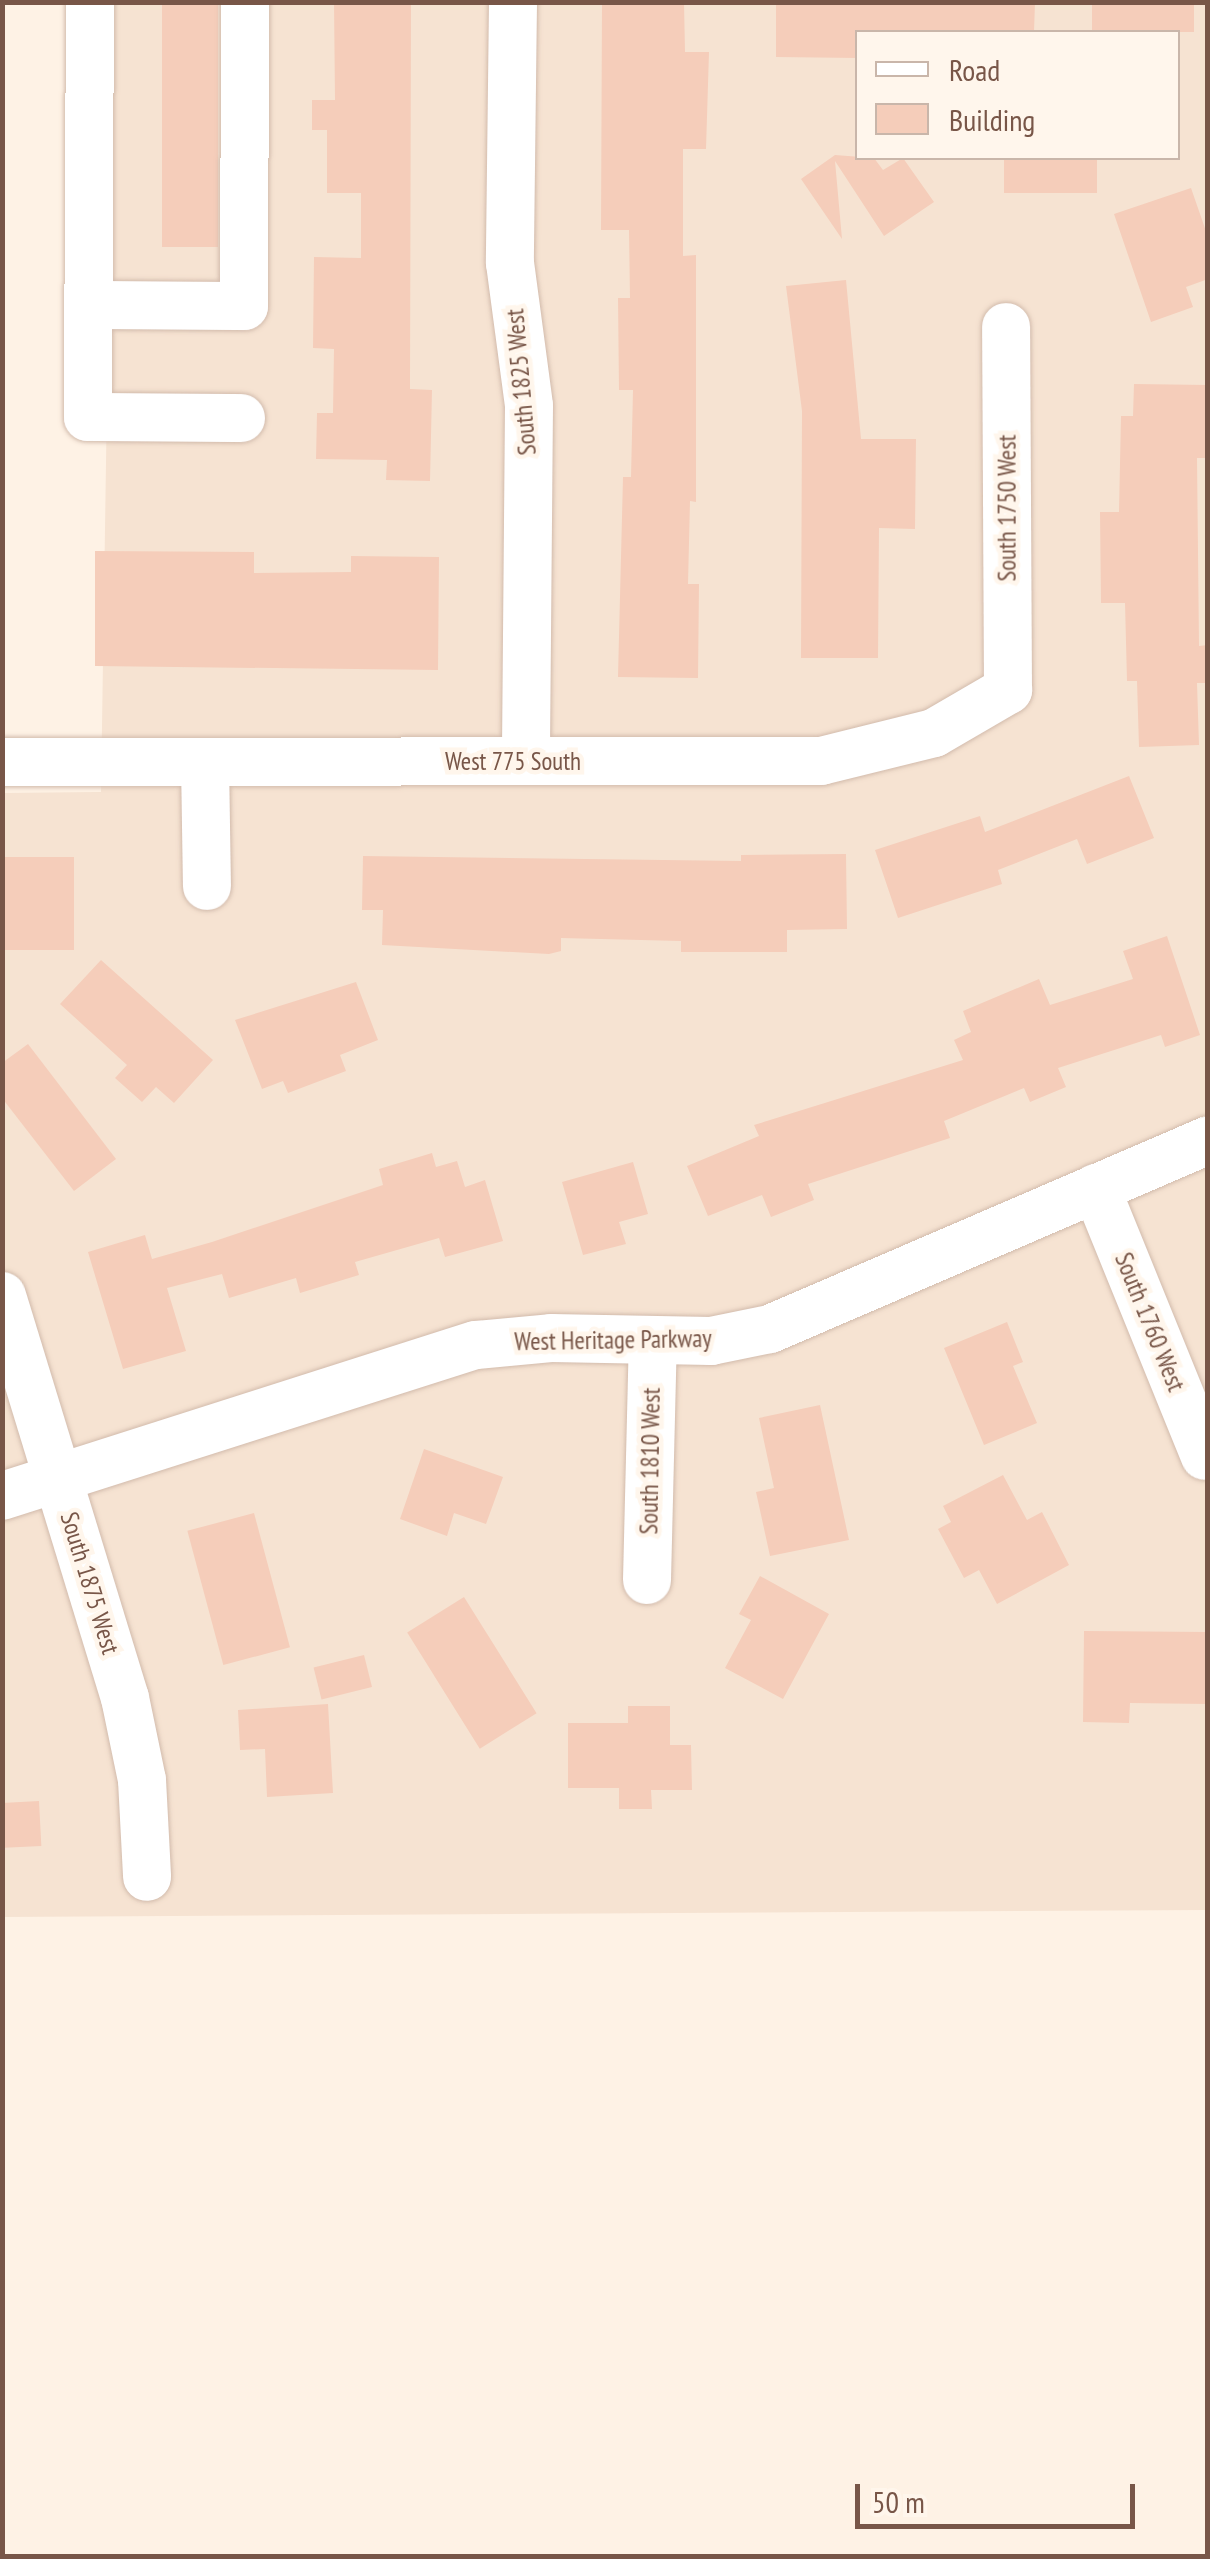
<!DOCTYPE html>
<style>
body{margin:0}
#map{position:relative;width:1210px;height:2559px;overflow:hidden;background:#fef2e5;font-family:"PT Sans Narrow",sans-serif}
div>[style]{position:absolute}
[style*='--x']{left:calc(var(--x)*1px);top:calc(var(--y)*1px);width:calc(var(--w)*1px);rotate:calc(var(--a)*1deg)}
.residential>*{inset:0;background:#f6e3d2}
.building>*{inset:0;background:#f5cdba;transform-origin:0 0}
.roads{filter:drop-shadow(0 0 2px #d2bbac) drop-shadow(0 0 2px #d2bbac)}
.minor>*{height:48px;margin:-24px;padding:0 24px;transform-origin:24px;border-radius:24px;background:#fff}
span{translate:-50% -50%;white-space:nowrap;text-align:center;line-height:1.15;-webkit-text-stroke:9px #fff6ec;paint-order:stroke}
.street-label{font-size:25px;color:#785648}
.frame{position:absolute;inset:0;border:5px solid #785648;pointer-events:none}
.legend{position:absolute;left:855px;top:30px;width:325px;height:130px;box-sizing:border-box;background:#fff6ec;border:2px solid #c9b6aa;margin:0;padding:12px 18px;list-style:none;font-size:30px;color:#785648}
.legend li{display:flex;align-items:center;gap:20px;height:50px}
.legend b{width:50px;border:2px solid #c9b6aa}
.scale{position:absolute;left:855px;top:2484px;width:280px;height:45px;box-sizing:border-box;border:5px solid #785648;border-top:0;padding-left:12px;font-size:30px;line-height:35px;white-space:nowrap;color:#785648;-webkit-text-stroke:8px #fff6ec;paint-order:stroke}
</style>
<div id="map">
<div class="residential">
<div style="clip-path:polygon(evenodd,113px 3px,1207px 3px,1207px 1910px,3px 1917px,2px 793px,101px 792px,113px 3px,858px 32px,1178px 32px,1178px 158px,858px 158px,858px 32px)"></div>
</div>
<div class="building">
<div style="left:162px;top:2px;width:56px;height:245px"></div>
<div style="clip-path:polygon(334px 2px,411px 2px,410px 389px,432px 390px,430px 481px,386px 480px,387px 460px,316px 459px,317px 413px,333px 413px,334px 349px,313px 348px,314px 257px,361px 258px,361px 193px,327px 193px,327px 130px,312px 130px,312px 100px,335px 100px)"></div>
<div style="clip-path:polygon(602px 2px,684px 2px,685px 52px,709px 52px,706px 149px,683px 149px,683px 256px,696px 255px,696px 502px,690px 501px,688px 584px,699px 584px,698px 678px,618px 677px,623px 477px,631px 477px,633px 390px,619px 390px,618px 298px,630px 298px,629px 230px,601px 230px)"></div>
<div style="clip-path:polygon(776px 2px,1035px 2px,1034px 32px,858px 32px,858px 58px,776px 57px)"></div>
<div style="left:1092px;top:2px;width:102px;height:30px"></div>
<div style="clip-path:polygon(835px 155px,874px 158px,883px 170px,903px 158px,934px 202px,884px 236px,835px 161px,842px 239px,801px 179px)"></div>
<div style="left:1004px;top:158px;width:93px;height:35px"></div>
<div style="clip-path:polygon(1191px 188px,1208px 237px,1208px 279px,1186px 287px,1193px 307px,1151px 322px,1114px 214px)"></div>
<div style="clip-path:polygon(846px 280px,861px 439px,916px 439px,915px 529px,879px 528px,878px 658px,801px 658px,802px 411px,786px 286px)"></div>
<div style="clip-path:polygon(1134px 384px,1208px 385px,1208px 458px,1197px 458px,1199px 646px,1208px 645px,1208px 683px,1197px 683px,1199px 745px,1139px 747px,1137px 681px,1127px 681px,1125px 603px,1101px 603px,1100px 512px,1119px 512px,1121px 416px,1133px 416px)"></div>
<div style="clip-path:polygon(95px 551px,254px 552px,254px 573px,351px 572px,351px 556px,439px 557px,438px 670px,95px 666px)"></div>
<div style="clip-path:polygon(1129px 776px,1154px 838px,1087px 864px,1077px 839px,998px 870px,1002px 884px,898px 918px,875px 850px,980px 816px,985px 832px)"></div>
<div style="clip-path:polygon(846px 854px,847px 929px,787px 930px,787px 952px,681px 952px,681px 941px,561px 938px,561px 951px,549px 954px,382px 945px,383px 910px,362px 910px,363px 856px,741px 861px,741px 855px)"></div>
<div style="left:2px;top:857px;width:72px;height:93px"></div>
<div style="clip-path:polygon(1167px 936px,1200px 1035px,1165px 1047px,1161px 1035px,1058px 1068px,1066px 1087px,1030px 1102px,1024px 1088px,944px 1121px,950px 1138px,808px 1184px,814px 1200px,771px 1217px,762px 1195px,708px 1216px,687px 1166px,759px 1136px,754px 1125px,963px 1060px,954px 1040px,971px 1032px,963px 1011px,1039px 979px,1050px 1005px,1133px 979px,1123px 951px)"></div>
<div style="clip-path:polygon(101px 960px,213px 1060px,174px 1103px,156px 1087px,142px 1102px,115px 1078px,127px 1065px,60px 1004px)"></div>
<div style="clip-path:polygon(356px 982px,378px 1040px,340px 1055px,346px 1071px,288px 1093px,283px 1081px,262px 1089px,235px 1020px)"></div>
<div style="clip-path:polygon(28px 1044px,116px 1159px,74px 1191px,2px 1098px,2px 1063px)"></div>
<div style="clip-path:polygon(432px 1153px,436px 1167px,457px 1161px,465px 1187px,485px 1180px,503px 1241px,445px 1257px,439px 1238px,355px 1262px,359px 1275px,300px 1293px,296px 1278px,229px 1298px,222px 1274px,167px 1288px,186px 1351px,123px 1369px,88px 1252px,145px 1235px,152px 1259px,212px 1242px,383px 1185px,379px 1169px)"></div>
<div style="clip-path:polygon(633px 1162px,648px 1214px,619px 1222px,626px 1244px,583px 1255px,562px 1182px)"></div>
<div style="clip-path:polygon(1007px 1322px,1023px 1362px,1013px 1366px,1037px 1423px,984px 1445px,944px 1348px)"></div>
<div style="clip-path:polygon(820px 1405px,849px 1540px,770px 1556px,756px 1492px,774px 1488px,759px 1418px)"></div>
<div style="clip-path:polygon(424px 1449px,503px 1477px,486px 1524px,454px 1513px,447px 1536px,400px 1519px)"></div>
<div style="clip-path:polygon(1003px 1475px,1027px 1520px,1042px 1512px,1069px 1565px,997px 1604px,979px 1570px,964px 1578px,938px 1529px,951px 1522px,943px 1506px)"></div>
<div style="left:254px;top:1513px;width:139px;height:69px;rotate:75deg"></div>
<div style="clip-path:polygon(760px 1576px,829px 1614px,783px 1699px,725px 1668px,751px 1620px,739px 1614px)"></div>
<div style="left:464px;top:1597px;width:137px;height:67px;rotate:58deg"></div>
<div style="clip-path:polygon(1084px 1631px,1208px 1632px,1208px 1704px,1130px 1703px,1129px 1723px,1083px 1722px)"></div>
<div style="left:364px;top:1655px;width:33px;height:52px;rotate:76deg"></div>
<div style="clip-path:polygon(328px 1704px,333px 1793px,267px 1797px,265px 1749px,240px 1750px,238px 1710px)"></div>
<div style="clip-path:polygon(628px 1706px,670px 1706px,670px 1745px,691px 1745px,692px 1790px,651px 1790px,652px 1809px,619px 1809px,619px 1788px,568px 1788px,568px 1723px,628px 1723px)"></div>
<div style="left:39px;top:1801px;width:45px;height:37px;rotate:87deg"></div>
</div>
<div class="roads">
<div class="minor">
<div style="--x:90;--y:2;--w:415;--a:90.3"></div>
<div style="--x:88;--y:417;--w:153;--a:0.4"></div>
<div style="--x:513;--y:2;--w:261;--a:90.7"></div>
<div style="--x:510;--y:263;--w:144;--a:82.4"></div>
<div style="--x:529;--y:406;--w:355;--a:90.5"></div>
<div style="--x:89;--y:305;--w:155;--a:0.4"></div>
<div style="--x:244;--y:306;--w:304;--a:-89.8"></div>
<div style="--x:2;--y:762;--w:819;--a:-0.07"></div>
<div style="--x:821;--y:761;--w:116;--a:-13.9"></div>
<div style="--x:934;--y:733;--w:86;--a:-30.2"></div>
<div style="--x:1008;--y:690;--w:363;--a:-90.3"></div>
<div style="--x:205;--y:762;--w:124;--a:89.1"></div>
<div style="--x:1096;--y:1188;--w:289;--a:67.9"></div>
<div style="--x:2;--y:1296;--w:420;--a:73"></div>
<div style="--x:125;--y:1698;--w:84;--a:78.3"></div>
<div style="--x:142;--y:1780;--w:97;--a:87"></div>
<div style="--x:2;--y:1496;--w:497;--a:-17.7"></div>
<div style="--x:476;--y:1345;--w:75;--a:-5.3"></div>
<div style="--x:551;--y:1338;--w:160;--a:1.1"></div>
<div style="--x:711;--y:1341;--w:60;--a:-11.5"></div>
<div style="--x:770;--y:1329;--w:477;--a:-23.3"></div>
<div style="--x:647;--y:1580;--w:238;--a:-88.6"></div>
</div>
</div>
<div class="street-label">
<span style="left:521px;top:382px;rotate:-95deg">South 1825 West</span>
<span style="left:1007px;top:508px;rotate:-90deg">South 1750 West</span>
<span style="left:513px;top:761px">West 775 South</span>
<span style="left:1150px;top:1322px;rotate:68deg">South 1760 West</span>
<span style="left:613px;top:1340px;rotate:-1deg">West Heritage Parkway</span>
<span style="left:650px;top:1461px;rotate:-89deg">South 1810 West</span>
<span style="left:90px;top:1583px;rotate:73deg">South 1875 West</span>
</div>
<div class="frame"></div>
<ul class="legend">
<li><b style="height:12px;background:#fff"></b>Road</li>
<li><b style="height:28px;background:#f5cdba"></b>Building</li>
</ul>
<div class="scale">50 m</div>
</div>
